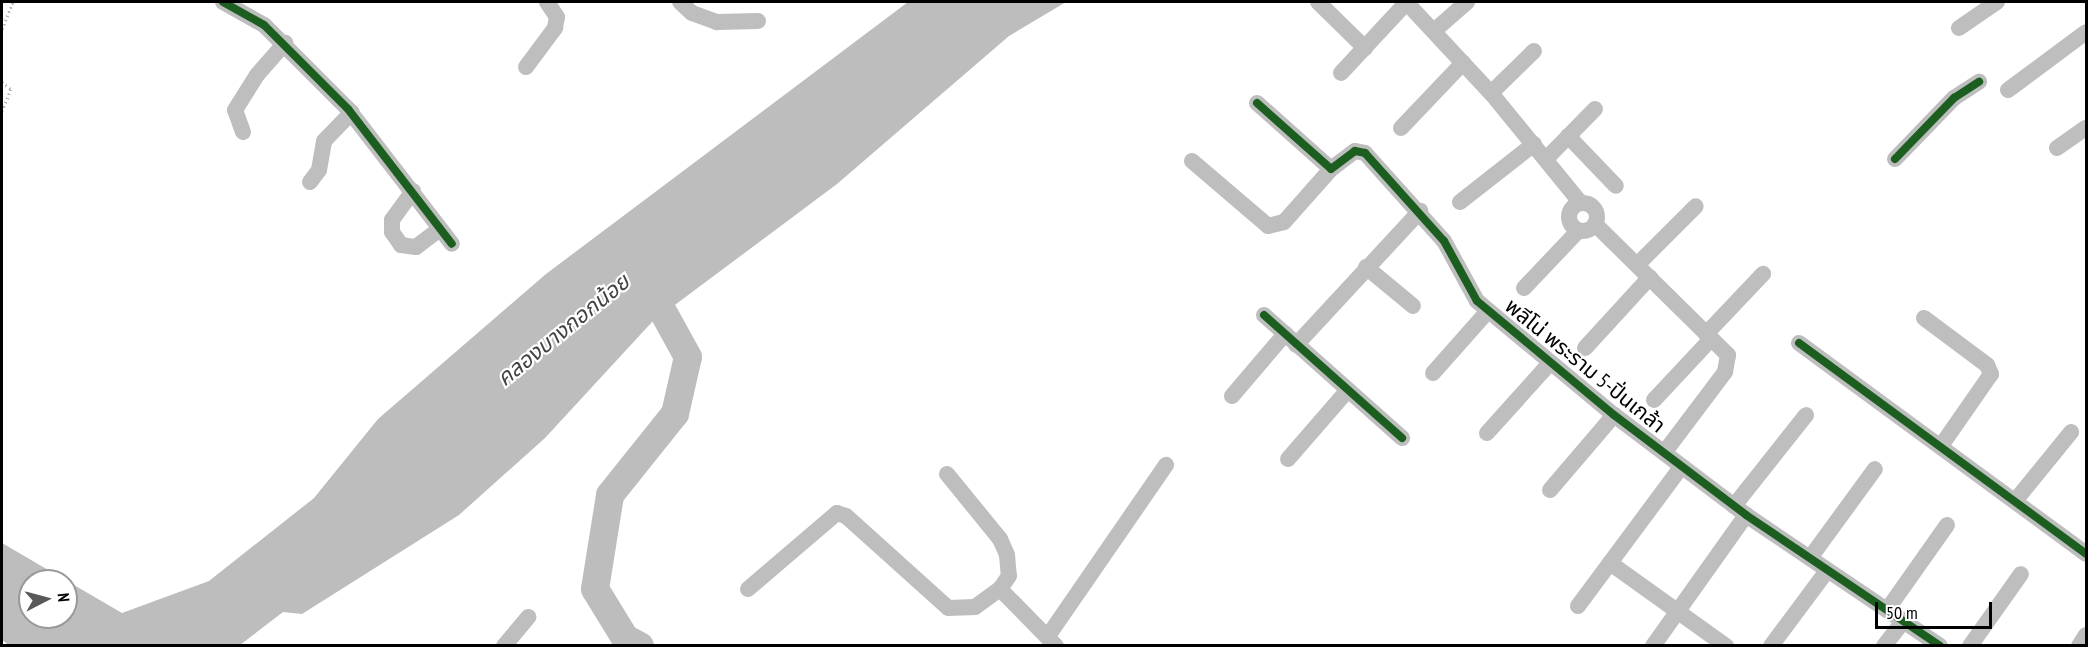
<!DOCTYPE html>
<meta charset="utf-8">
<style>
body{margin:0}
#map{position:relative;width:2088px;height:647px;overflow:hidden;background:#fff;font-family:"PT Sans Narrow","Noto Sans Thai",sans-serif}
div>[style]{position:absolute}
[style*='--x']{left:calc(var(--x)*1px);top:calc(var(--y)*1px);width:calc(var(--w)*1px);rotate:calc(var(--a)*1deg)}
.water>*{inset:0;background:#bdbdbd}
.river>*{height:28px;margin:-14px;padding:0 14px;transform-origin:14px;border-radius:14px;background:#bdbdbd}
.path>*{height:3px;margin-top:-1.5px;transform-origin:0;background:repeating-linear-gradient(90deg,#b9b9b9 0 1.5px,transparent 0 4.5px)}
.minor>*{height:16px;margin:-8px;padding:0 8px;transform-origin:8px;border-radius:8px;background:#bebebe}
.minor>.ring{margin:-8px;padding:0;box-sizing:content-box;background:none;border:16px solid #bebebe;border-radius:50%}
.cycleway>*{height:8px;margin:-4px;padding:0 4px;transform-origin:4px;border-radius:4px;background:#1b5e20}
span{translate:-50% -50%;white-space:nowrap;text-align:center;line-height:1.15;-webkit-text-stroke:4.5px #fff;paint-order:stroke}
.street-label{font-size:21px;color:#000}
.water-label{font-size:22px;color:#424242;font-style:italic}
.frame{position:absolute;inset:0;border:3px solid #000;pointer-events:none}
.north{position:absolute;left:18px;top:569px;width:60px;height:60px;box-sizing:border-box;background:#fff;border:2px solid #999;border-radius:50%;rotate:84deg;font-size:16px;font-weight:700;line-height:24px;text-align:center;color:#000}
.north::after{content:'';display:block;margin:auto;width:21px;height:27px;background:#595959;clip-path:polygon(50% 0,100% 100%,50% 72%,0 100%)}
.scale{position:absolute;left:1875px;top:602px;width:117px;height:27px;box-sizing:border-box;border:3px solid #000;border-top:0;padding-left:8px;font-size:18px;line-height:21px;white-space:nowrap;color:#000;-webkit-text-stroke:4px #fff;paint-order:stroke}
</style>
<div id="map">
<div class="water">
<div style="clip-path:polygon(evenodd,908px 2px,1066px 2px,1009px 36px,837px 184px,652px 322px,545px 438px,459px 515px,302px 614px,283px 612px,240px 645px,10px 646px,2px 640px,2px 543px,122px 613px,209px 581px,314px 498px,378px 419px,546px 274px,908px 2px,30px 581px,66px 581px,66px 617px,30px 617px,30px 581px)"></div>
</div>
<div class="river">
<div style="--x:640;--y:646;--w:17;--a:-152"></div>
<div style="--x:625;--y:638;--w:57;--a:-121.5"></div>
<div style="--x:595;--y:589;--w:95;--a:-80.9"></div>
<div style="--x:610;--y:495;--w:104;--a:-51.3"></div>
<div style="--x:675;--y:414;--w:58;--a:-77.2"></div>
<div style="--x:688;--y:357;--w:89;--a:-118.9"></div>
</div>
<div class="path">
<div style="--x:2;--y:29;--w:29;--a:-68"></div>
<div style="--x:2;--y:82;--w:11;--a:38"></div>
<div style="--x:11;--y:89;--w:24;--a:112"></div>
</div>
<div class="minor">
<div style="--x:223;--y:2;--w:47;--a:29.3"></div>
<div style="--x:264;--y:25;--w:119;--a:45"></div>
<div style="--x:348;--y:109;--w:170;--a:52.4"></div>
<div style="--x:680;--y:2;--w:16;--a:43"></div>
<div style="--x:692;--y:13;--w:27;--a:20"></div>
<div style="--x:717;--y:22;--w:41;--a:-1.4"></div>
<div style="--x:1318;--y:2;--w:66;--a:44.4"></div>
<div style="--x:1406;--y:2;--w:125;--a:47"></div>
<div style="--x:1491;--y:93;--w:141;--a:50.8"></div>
<div style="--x:1959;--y:28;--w:46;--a:-34.4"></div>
<div style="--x:1435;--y:30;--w:43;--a:-41.2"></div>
<div style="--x:526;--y:67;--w:49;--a:-53.4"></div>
<div style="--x:555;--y:28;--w:11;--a:-80"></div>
<div style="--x:557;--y:17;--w:18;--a:-124"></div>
<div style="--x:1341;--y:73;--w:97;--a:-47.1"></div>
<div style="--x:2008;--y:90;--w:97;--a:-36.6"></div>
<div style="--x:1491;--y:93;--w:60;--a:-44.3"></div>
<div style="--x:1257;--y:103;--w:99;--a:41.7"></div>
<div style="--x:1331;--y:169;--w:30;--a:-37"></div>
<div style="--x:1355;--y:151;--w:10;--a:11"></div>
<div style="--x:1365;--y:153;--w:118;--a:48.1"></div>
<div style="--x:1444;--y:241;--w:68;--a:61.2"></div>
<div style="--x:1477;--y:301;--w:178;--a:39.8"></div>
<div style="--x:1614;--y:415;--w:166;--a:37.1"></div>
<div style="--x:1746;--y:515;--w:234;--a:34"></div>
<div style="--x:1401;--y:128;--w:90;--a:-46.4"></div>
<div style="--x:243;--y:132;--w:23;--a:-110"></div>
<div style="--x:235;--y:110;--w:41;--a:-57.8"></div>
<div style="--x:257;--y:75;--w:43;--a:-48.8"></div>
<div style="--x:1568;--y:136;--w:69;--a:46.2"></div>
<div style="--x:2057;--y:148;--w:35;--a:-35"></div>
<div style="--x:1546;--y:159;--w:70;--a:-45.6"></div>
<div style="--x:1895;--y:159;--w:85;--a:-46"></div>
<div style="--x:1954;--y:98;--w:30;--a:-33"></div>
<div style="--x:1192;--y:161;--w:100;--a:40.5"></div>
<div style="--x:1268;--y:226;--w:16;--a:-14"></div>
<div style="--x:1284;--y:222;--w:71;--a:-48.4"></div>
<div style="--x:310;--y:182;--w:15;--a:-53"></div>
<div style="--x:319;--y:170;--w:29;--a:-80"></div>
<div style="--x:324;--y:141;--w:40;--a:-46"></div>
<div style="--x:413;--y:191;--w:36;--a:126"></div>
<div style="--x:392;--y:220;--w:12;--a:90"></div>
<div style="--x:392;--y:232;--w:16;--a:55"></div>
<div style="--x:401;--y:245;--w:15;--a:8"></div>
<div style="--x:416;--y:247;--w:30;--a:-37"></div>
<div style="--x:1460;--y:202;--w:94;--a:-38.1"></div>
<div class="ring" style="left:1569px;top:203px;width:12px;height:12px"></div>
<div style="--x:1595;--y:224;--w:187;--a:44.6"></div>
<div style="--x:1728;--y:355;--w:17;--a:100"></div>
<div style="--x:1725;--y:372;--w:101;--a:127"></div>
<div style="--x:1637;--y:265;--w:83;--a:-45"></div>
<div style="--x:1366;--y:267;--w:61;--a:39.7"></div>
<div style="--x:1524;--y:288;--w:79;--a:-46.5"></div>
<div style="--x:1264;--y:315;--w:185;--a:41.7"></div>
<div style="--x:1924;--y:318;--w:79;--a:36.7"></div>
<div style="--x:1987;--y:365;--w:10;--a:66"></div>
<div style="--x:1991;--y:374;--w:88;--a:124.8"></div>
<div style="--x:1706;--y:334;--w:83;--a:-46.5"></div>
<div style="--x:1799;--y:343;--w:356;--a:36.3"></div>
<div style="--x:1296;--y:345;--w:183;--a:-47.2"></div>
<div style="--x:1585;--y:348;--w:96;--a:-47.5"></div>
<div style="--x:1433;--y:373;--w:83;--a:-48.4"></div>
<div style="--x:1232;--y:396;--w:82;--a:-49.5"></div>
<div style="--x:1654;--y:400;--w:83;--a:-46.9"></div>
<div style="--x:1487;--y:433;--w:94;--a:-48"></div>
<div style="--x:1288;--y:459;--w:91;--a:-49"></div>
<div style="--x:947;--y:474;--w:84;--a:50.8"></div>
<div style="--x:1000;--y:539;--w:17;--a:66"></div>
<div style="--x:1007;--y:555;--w:21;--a:85"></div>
<div style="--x:1009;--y:576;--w:16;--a:125"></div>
<div style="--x:1000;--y:589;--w:80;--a:45.5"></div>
<div style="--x:1550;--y:490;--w:99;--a:-49.5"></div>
<div style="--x:2015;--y:501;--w:89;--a:-50.9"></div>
<div style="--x:1734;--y:506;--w:116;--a:-51.6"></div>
<div style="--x:1810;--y:558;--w:110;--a:-53.9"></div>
<div style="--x:1610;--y:563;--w:143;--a:35.6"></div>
<div style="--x:748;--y:589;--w:117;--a:-40.5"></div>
<div style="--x:837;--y:513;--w:9;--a:18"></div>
<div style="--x:846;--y:516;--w:137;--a:42"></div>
<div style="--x:948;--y:608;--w:27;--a:-2"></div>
<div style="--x:975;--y:607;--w:31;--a:-36"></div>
<div style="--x:1578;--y:606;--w:174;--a:-53.4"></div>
<div style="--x:1887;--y:610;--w:104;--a:-54.8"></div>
<div style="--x:1048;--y:636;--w:208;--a:-55.4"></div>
<div style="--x:504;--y:646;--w:38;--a:-50"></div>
<div style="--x:1653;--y:646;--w:161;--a:-54.6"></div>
<div style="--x:1771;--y:646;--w:94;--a:-53.3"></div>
<div style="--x:1884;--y:646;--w:33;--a:-52"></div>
<div style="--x:1970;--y:646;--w:88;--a:-54.7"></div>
<div style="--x:2079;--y:646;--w:13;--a:-58"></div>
</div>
<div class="cycleway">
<div style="--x:223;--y:2;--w:47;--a:29.3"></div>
<div style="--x:264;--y:25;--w:119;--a:45"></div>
<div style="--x:348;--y:109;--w:170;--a:52.4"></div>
<div style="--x:1257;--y:103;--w:99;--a:41.7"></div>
<div style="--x:1331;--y:169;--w:30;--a:-37"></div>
<div style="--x:1355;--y:151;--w:10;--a:11"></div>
<div style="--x:1365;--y:153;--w:118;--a:48.1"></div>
<div style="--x:1444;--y:241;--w:68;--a:61.2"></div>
<div style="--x:1477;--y:301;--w:178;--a:39.8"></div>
<div style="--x:1614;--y:415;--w:166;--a:37.1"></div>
<div style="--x:1746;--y:515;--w:234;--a:34"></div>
<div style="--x:1895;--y:159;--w:85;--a:-46"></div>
<div style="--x:1954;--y:98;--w:30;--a:-33"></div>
<div style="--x:1264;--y:315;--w:185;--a:41.7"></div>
<div style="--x:1799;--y:343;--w:356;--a:36.3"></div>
</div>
<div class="street-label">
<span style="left:1585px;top:366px;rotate:39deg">พลีโน่ พระราม 5-ปิ่นเกล้า</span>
</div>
<div class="water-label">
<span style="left:563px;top:330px;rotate:-39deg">คลองบางกอกน้อย</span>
</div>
<div class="frame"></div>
<div class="north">N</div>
<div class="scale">50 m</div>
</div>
